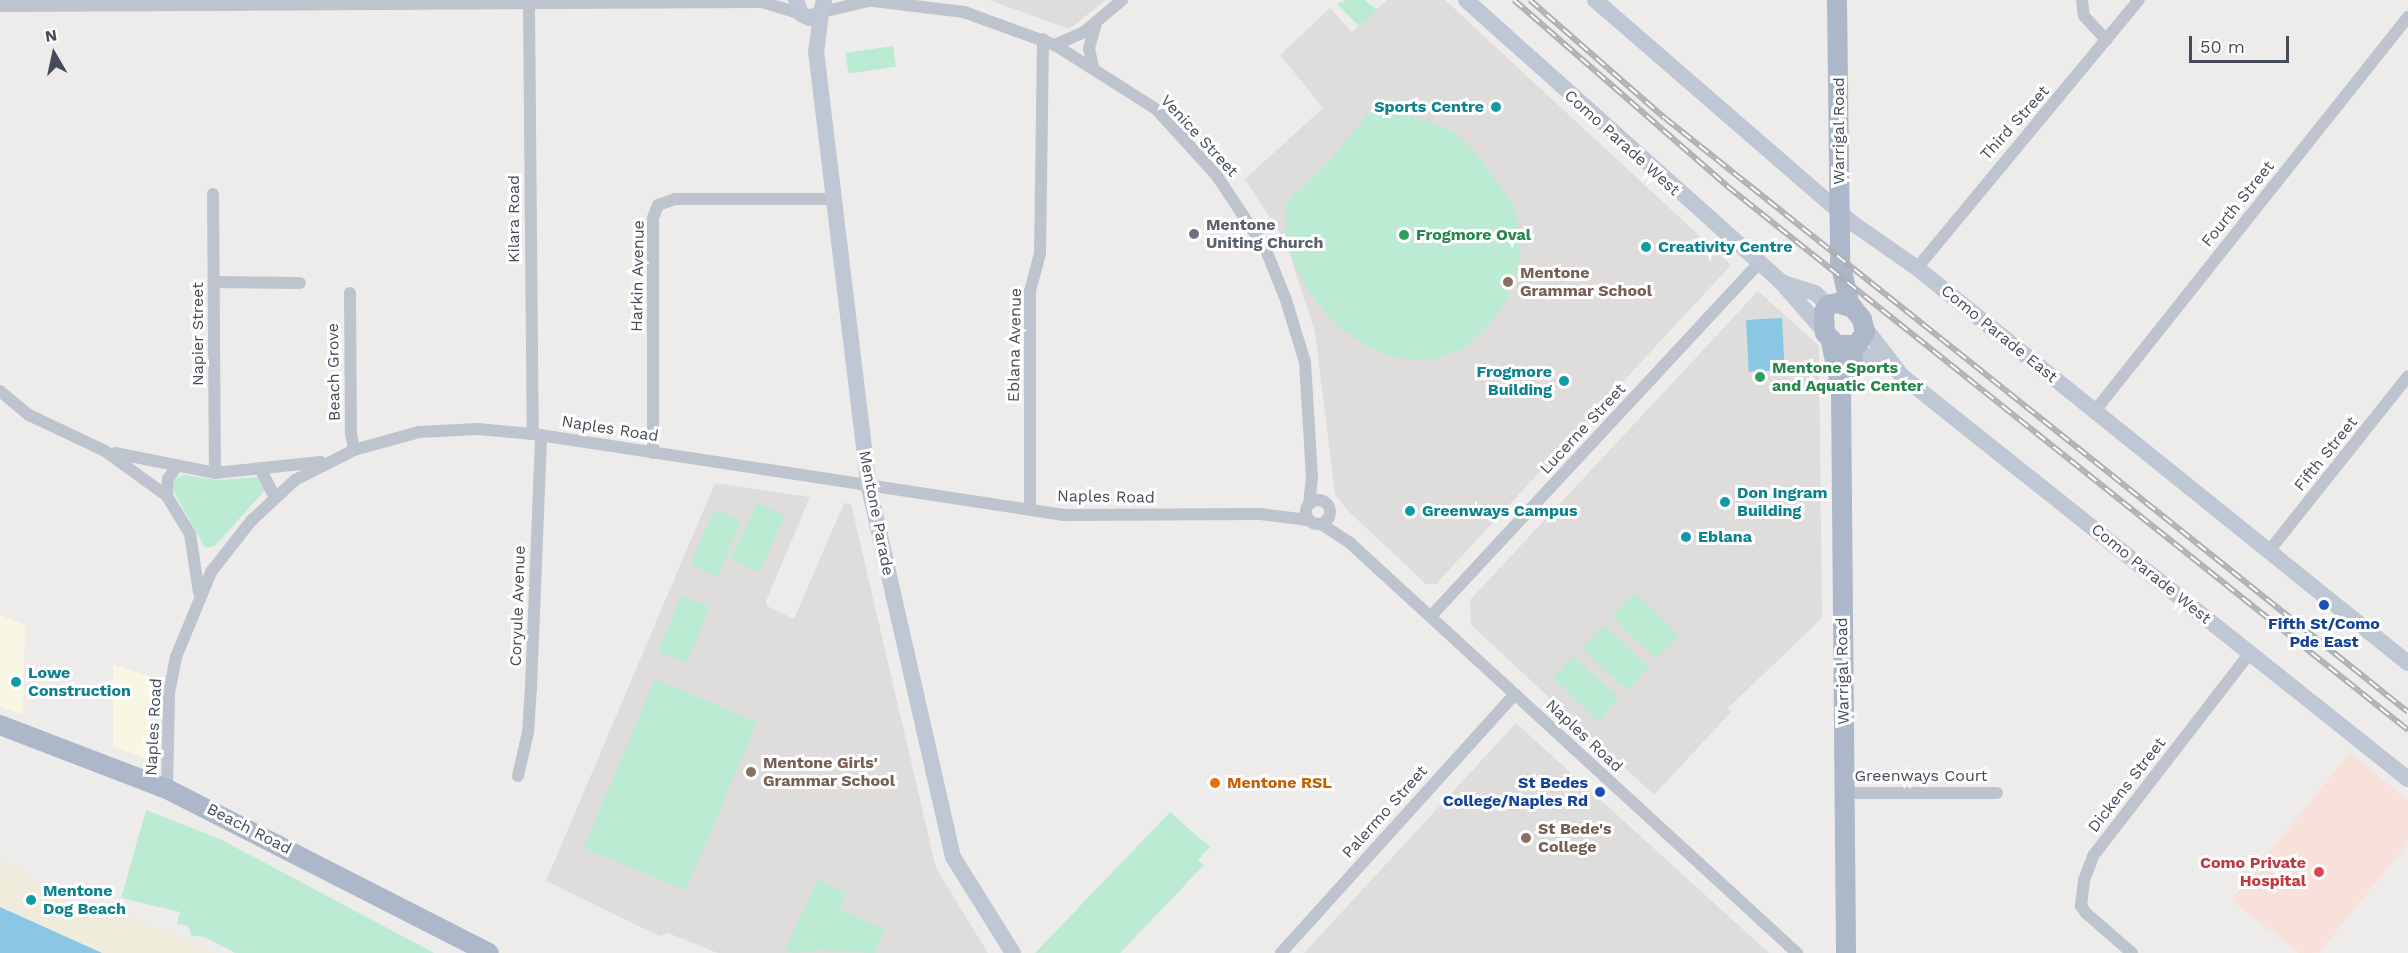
<!DOCTYPE html>
<style>
body{margin:0}
#map{position:relative;width:2408px;height:953px;overflow:hidden;background:#eeeceb;font-family:"Work Sans",sans-serif}
div>[style]{position:absolute}
[style*='--x']{left:calc(var(--x)*1px);top:calc(var(--y)*1px);width:calc(var(--w)*1px);rotate:calc(var(--a)*1deg)}
.commercial>*{inset:0;background:#faf6e4}
.education>*{inset:0;background:#dfdddc}
.medical>*{inset:0;background:#f8e1db}
.green>*{inset:0;background:#bbebd3;transform-origin:0 0}
.sand>*{inset:0;background:#efecdc}
.water>*{inset:0;background:#8ac7e5;transform-origin:0 0}
.street>*{height:12px;margin:-6px;padding:0 6px;transform-origin:6px;border-radius:6px;background:#bdc4cd}
.street>.ring{margin:-6px;padding:0;box-sizing:content-box;background:none;border:12px solid #bdc4cd;border-radius:50%}
.secondary>*{height:16px;margin:-8px;padding:0 8px;transform-origin:8px;border-radius:8px;background:#bfc6d4}
.primary>*{height:20px;margin:-10px;padding:0 10px;transform-origin:10px;border-radius:10px;background:#acb7c9}
.rail>*{height:6px;margin-top:-3px;transform-origin:0;background:repeating-linear-gradient(90deg,#fff 0 11px,#aeb0b5 0 22px);box-sizing:border-box;border-block:2px solid #aeb0b5}
.dots>*{width:16px;height:16px;translate:-50% -50%;box-sizing:border-box;border:3px solid #fff;border-radius:50%}
span{translate:-50% -50%;white-space:nowrap;text-align:center;line-height:1.15;-webkit-text-stroke:6px #fff;paint-order:stroke}
.culture-label{font-size:16px;color:#0d838f;font-weight:700}
.right{translate:-100% -50%;text-align:right}
.left{translate:0 -50%;text-align:left}
.street-label{font-size:16px;color:#454c57}
.worship-label{font-size:16px;color:#5b616d;font-weight:700}
.leisure-label{font-size:16px;color:#27864d;font-weight:700}
.education-label{font-size:16px;color:#785e54;font-weight:700}
.transit-label{font-size:16px;color:#164399;font-weight:700}
.food-label{font-size:16px;color:#c56008;font-weight:700}
.health-label{font-size:16px;color:#be3a42;font-weight:700}
.north{position:absolute;left:24px;top:24px;width:60px;height:60px;-webkit-text-stroke:4px #fff;paint-order:stroke;rotate:351deg;font-size:16px;font-weight:700;line-height:24px;text-align:center;color:#454c57}
.north::after{content:'';display:block;margin:auto;width:21px;height:27px;background:#454c57;clip-path:polygon(50% 0,100% 100%,50% 72%,0 100%)}
.scale{position:absolute;left:2189px;top:36px;width:100px;height:27px;box-sizing:border-box;border:3px solid #454c57;border-top:0;padding-left:8px;font-size:18px;line-height:21px;white-space:nowrap;color:#454c57;-webkit-text-stroke:4px #fff;paint-order:stroke}
</style>
<div id="map">
<div class="commercial">
<div style="clip-path:polygon(0 615px,25px 625px,23px 715px,0 707px)"></div>
<div style="clip-path:polygon(113px 664px,152px 677px,147px 759px,113px 747px)"></div>
</div>
<div class="education">
<div style="clip-path:polygon(989px 0,1106px 0,1069px 29px)"></div>
<div style="clip-path:polygon(1387px 0,1445px 0,1731px 265px,1436px 584px,1426px 584px,1346px 509px,1335px 494px,1315px 332px,1286px 243px,1245px 179px,1323px 108px,1280px 55px,1330px 8px,1352px 32px)"></div>
<div style="clip-path:polygon(1758px 291px,1819px 346px,1822px 618px,1728px 708px,1731px 712px,1654px 795px,1471px 625px,1470px 600px)"></div>
<div style="clip-path:polygon(715px 483px,810px 497px,766px 601px,767px 606px,794px 619px,844px 503px,851px 504px,936px 868px,988px 953px,718px 953px,668px 933px,659px 936px,546px 881px)"></div>
<div style="clip-path:polygon(1516px 723px,1769px 953px,1304px 953px)"></div>
</div>
<div class="medical">
<div style="clip-path:polygon(2350px 752px,2408px 801px,2408px 843px,2319px 953px,2299px 953px,2231px 900px)"></div>
</div>
<div class="green">
<div style="clip-path:polygon(1347px 0,1365px 0,1377px 10px,1359px 26px,1337px 4px)"></div>
<div style="left:893px;top:46px;width:21px;height:48px;rotate:82deg"></div>
<div style="clip-path:polygon(1394px 111px,1448px 128px,1475px 152px,1514px 206px,1521px 240px,1518px 270px,1506px 301px,1485px 330px,1463px 349px,1433px 360px,1396px 358px,1367px 346px,1336px 325px,1307px 289px,1293px 260px,1286px 230px,1286px 203px,1329px 161px,1367px 114px)"></div>
<div style="clip-path:polygon(184px 475px,218px 480px,258px 477px,265px 490px,215px 546px,205px 548px,173px 490px,175px 479px)"></div>
<div style="left:757px;top:503px;width:31px;height:62px;rotate:25deg"></div>
<div style="left:714px;top:509px;width:30px;height:61px;rotate:23deg"></div>
<div style="left:1635px;top:593px;width:61px;height:33px;rotate:44deg"></div>
<div style="left:681px;top:595px;width:31px;height:61px;rotate:22deg"></div>
<div style="left:1604px;top:625px;width:62px;height:32px;rotate:43deg"></div>
<div style="left:1574px;top:656px;width:62px;height:31px;rotate:43deg"></div>
<div style="left:655px;top:679px;width:111px;height:183px;rotate:23deg"></div>
<div style="clip-path:polygon(146px 810px,220px 839px,434px 953px,235px 953px,205px 937px,192px 936px,188px 926px,177px 924px,180px 912px,121px 898px)"></div>
<div style="clip-path:polygon(1170px 812px,1210px 847px,1198px 860px,1204px 865px,1120px 953px,1035px 953px)"></div>
<div style="clip-path:polygon(818px 879px,846px 893px,839px 909px,885px 930px,874px 953px,822px 950px,793px 953px,785px 949px)"></div>
</div>
<div class="sand">
<div style="clip-path:polygon(0 860px,24px 871px,47px 893px,91px 912px,112px 909px,216px 953px,102px 953px,0 907px)"></div>
</div>
<div class="water">
<div style="left:1782px;top:318px;width:52px;height:36px;rotate:87deg"></div>
<div style="clip-path:polygon(0 907px,102px 953px,0 953px)"></div>
</div>
<div class="street">
<div style="--x:865;--y:0;--w:100;--a:6.9"></div>
<div style="--x:964;--y:12;--w:97;--a:19.9"></div>
<div style="--x:1055;--y:45;--w:120;--a:32.4"></div>
<div style="--x:1156;--y:109;--w:91;--a:47.7"></div>
<div style="--x:1217;--y:176;--w:89;--a:56.5"></div>
<div style="--x:1266;--y:250;--w:54;--a:68.2"></div>
<div style="--x:1286;--y:300;--w:65;--a:73"></div>
<div style="--x:1305;--y:362;--w:114;--a:86.5"></div>
<div style="--x:1312;--y:476;--w:28;--a:96"></div>
<div style="--x:2082;--y:0;--w:16;--a:83"></div>
<div style="--x:2084;--y:16;--w:33;--a:47"></div>
<div style="--x:529;--y:5;--w:429;--a:89.5"></div>
<div style="--x:0;--y:6;--w:762;--a:-0.3"></div>
<div style="--x:762;--y:2;--w:41;--a:17.1"></div>
<div style="--x:822;--y:12;--w:47;--a:-13.4"></div>
<div style="--x:1055;--y:45;--w:32;--a:-24"></div>
<div style="--x:1084;--y:32;--w:50;--a:-40.1"></div>
<div style="--x:1093;--y:67;--w:19;--a:-102"></div>
<div style="--x:1089;--y:48;--w:25;--a:-74"></div>
<div style="--x:213;--y:194;--w:279;--a:89.6"></div>
<div style="--x:1917;--y:268;--w:348;--a:-50.4"></div>
<div style="--x:214;--y:282;--w:86;--a:0.7"></div>
<div style="--x:350;--y:293;--w:140;--a:89.6"></div>
<div style="--x:351;--y:433;--w:17;--a:80"></div>
<div style="--x:0;--y:391;--w:38;--a:40"></div>
<div style="--x:29;--y:415;--w:84;--a:25.3"></div>
<div style="--x:105;--y:451;--w:77;--a:36"></div>
<div style="--x:167;--y:496;--w:44;--a:58.8"></div>
<div style="--x:190;--y:534;--w:59;--a:81.2"></div>
<div style="--x:2094;--y:412;--w:505;--a:-51.52"></div>
<div style="--x:115;--y:453;--w:102;--a:11.3"></div>
<div style="--x:215;--y:473;--w:106;--a:-6"></div>
<div style="--x:653;--y:453;--w:235;--a:-90"></div>
<div style="--x:653;--y:218;--w:14;--a:-69"></div>
<div style="--x:658;--y:205;--w:18;--a:-19"></div>
<div style="--x:675;--y:199;--w:159;--a:0"></div>
<div style="--x:261;--y:470;--w:30;--a:63"></div>
<div style="--x:167;--y:496;--w:17;--a:-87"></div>
<div style="--x:168;--y:479;--w:14;--a:-56"></div>
<div class="ring" style="left:1306px;top:500px;width:12px;height:12px"></div>
<div style="--x:1030;--y:509;--w:218;--a:-90"></div>
<div style="--x:1030;--y:291;--w:38;--a:-75"></div>
<div style="--x:1040;--y:254;--w:215;--a:-89.2"></div>
<div style="--x:1321;--y:524;--w:35;--a:33"></div>
<div style="--x:1350;--y:543;--w:607;--a:42.53"></div>
<div style="--x:2269;--y:551;--w:223;--a:-51.5"></div>
<div style="--x:1431;--y:616;--w:482;--a:-47.1"></div>
<div style="--x:518;--y:776;--w:45;--a:-77.2"></div>
<div style="--x:528;--y:732;--w:44;--a:-86.1"></div>
<div style="--x:531;--y:688;--w:253;--a:-87.7"></div>
<div style="--x:167;--y:789;--w:96;--a:-88.8"></div>
<div style="--x:169;--y:693;--w:37;--a:-79"></div>
<div style="--x:176;--y:657;--w:92;--a:-67.6"></div>
<div style="--x:211;--y:572;--w:65;--a:-51.9"></div>
<div style="--x:251;--y:521;--w:60;--a:-43"></div>
<div style="--x:295;--y:480;--w:66;--a:-27"></div>
<div style="--x:354;--y:450;--w:67;--a:-15.5"></div>
<div style="--x:419;--y:432;--w:59;--a:-2.9"></div>
<div style="--x:478;--y:429;--w:55;--a:5.2"></div>
<div style="--x:533;--y:434;--w:537;--a:8.67"></div>
<div style="--x:1064;--y:515;--w:196;--a:-0.3"></div>
<div style="--x:1260;--y:514;--w:48;--a:7.1"></div>
<div style="--x:1845;--y:793;--w:152;--a:0"></div>
<div style="--x:1281;--y:953;--w:349;--a:-47.9"></div>
<div style="--x:2132;--y:953;--w:61;--a:-139"></div>
<div style="--x:2086;--y:913;--w:9;--a:-126"></div>
<div style="--x:2081;--y:906;--w:26;--a:-83"></div>
<div style="--x:2084;--y:880;--w:26;--a:-69"></div>
<div style="--x:2093;--y:856;--w:257;--a:-52.3"></div>
</div>
<div class="secondary">
<div style="--x:796;--y:0;--w:15;--a:70"></div>
<div style="--x:801;--y:14;--w:10;--a:24"></div>
<div style="--x:810;--y:18;--w:12;--a:-24"></div>
<div style="--x:821;--y:13;--w:13;--a:-77"></div>
<div style="--x:1466;--y:0;--w:423;--a:41.8"></div>
<div style="--x:1781;--y:282;--w:64;--a:48.8"></div>
<div style="--x:1595;--y:0;--w:339;--a:40.9"></div>
<div style="--x:1851;--y:222;--w:80;--a:34.9"></div>
<div style="--x:1917;--y:268;--w:630;--a:38.82"></div>
<div style="--x:821;--y:13;--w:38;--a:97"></div>
<div style="--x:816;--y:51;--w:435;--a:83.1"></div>
<div style="--x:868;--y:483;--w:384;--a:77.2"></div>
<div style="--x:953;--y:857;--w:113;--a:58"></div>
<div style="--x:1781;--y:282;--w:36;--a:18"></div>
<div style="--x:1815;--y:293;--w:18;--a:43"></div>
<div style="--x:1865;--y:328;--w:61;--a:52.4"></div>
<div style="--x:1902;--y:376;--w:647;--a:38.54"></div>
<div style="--x:1857;--y:345;--w:12;--a:55"></div>
<div style="--x:1864;--y:355;--w:33;--a:23"></div>
</div>
<div class="primary">
<div style="--x:1837;--y:0;--w:262;--a:89.3"></div>
<div style="--x:1840;--y:262;--w:45;--a:77.2"></div>
<div style="--x:1837;--y:303;--w:17;--a:17"></div>
<div style="--x:1853;--y:308;--w:14;--a:51"></div>
<div style="--x:1862;--y:319;--w:13;--a:77"></div>
<div style="--x:1865;--y:332;--w:15;--a:122"></div>
<div style="--x:1857;--y:345;--w:20;--a:180"></div>
<div style="--x:1837;--y:345;--w:17;--a:-135"></div>
<div style="--x:1825;--y:333;--w:21;--a:-93"></div>
<div style="--x:1824;--y:312;--w:8;--a:-60"></div>
<div style="--x:1828;--y:305;--w:9;--a:-13"></div>
<div style="--x:1831;--y:342;--w:48;--a:78"></div>
<div style="--x:1841;--y:389;--w:564;--a:89.49"></div>
<div style="--x:1841;--y:389;--w:26;--a:-65"></div>
<div style="--x:1852;--y:365;--w:19;--a:-84"></div>
<div style="--x:0;--y:725;--w:179;--a:21"></div>
<div style="--x:167;--y:789;--w:361;--a:27"></div>
</div>
<div class="rail">
<div style="--x:1514;--y:0;--w:283;--a:41.1"></div>
<div style="--x:1727;--y:186;--w:872;--a:38.62"></div>
<div style="--x:1530;--y:0;--w:179;--a:41.2"></div>
<div style="--x:1665;--y:118;--w:951;--a:38.64"></div>
</div>
<div class="dots">
<div style="left:1496px;top:107px;background:#0f9aa8"></div>
<div style="left:1194px;top:234px;background:#6b7280"></div>
<div style="left:1404px;top:235px;background:#2e9e5b"></div>
<div style="left:1646px;top:247px;background:#0f9aa8"></div>
<div style="left:1508px;top:282px;background:#8d6e63"></div>
<div style="left:1760px;top:377px;background:#2e9e5b"></div>
<div style="left:1564px;top:381px;background:#0f9aa8"></div>
<div style="left:1725px;top:502px;background:#0f9aa8"></div>
<div style="left:1410px;top:511px;background:#0f9aa8"></div>
<div style="left:1686px;top:537px;background:#0f9aa8"></div>
<div style="left:2324px;top:605px;background:#1a4fb4"></div>
<div style="left:16px;top:682px;background:#0f9aa8"></div>
<div style="left:751px;top:772px;background:#8d6e63"></div>
<div style="left:1215px;top:783px;background:#e8710a"></div>
<div style="left:1600px;top:792px;background:#1a4fb4"></div>
<div style="left:1526px;top:838px;background:#8d6e63"></div>
<div style="left:2319px;top:872px;background:#e0444e"></div>
<div style="left:31px;top:900px;background:#0f9aa8"></div>
</div>
<div class="culture-label">
<span class="right" style="left:1484px;top:107px">Sports Centre</span>
<span class="left" style="left:1658px;top:247px">Creativity Centre</span>
<span class="right" style="left:1552px;top:381px">Frogmore<br>Building</span>
<span class="left" style="left:1737px;top:502px">Don Ingram<br>Building</span>
<span class="left" style="left:1422px;top:511px">Greenways Campus</span>
<span class="left" style="left:1698px;top:537px">Eblana</span>
<span class="left" style="left:28px;top:682px">Lowe<br>Construction</span>
<span class="left" style="left:43px;top:900px">Mentone<br>Dog Beach</span>
</div>
<div class="street-label">
<span style="left:2015px;top:123px;rotate:-48deg">Third Street</span>
<span style="left:1839px;top:131px;rotate:-90deg">Warrigal Road</span>
<span style="left:1199px;top:136px;rotate:47deg">Venice Street</span>
<span style="left:1622px;top:143px;rotate:42deg">Como Parade West</span>
<span style="left:2238px;top:204px;rotate:-51deg">Fourth Street</span>
<span style="left:514px;top:219px;rotate:-90deg">Kilara Road</span>
<span style="left:638px;top:276px;rotate:-89deg">Harkin Avenue</span>
<span style="left:198px;top:334px;rotate:-90deg">Napier Street</span>
<span style="left:1999px;top:334px;rotate:39deg">Como Parade East</span>
<span style="left:1015px;top:345px;rotate:-89deg">Eblana Avenue</span>
<span style="left:334px;top:372px;rotate:-91deg">Beach Grove</span>
<span style="left:610px;top:429px;rotate:9deg">Naples Road</span>
<span style="left:1583px;top:429px;rotate:-47deg">Lucerne Street</span>
<span style="left:2326px;top:454px;rotate:-51deg">Fifth Street</span>
<span style="left:1106px;top:497px;rotate:1deg">Naples Road</span>
<span style="left:876px;top:513px;rotate:79deg">Mentone Parade</span>
<span style="left:2151px;top:574px;rotate:39deg">Como Parade West</span>
<span style="left:518px;top:606px;rotate:-88deg">Coryule Avenue</span>
<span style="left:1843px;top:671px;rotate:-91deg">Warrigal Road</span>
<span style="left:154px;top:727px;rotate:-87deg">Naples Road</span>
<span style="left:1584px;top:736px;rotate:43deg">Naples Road</span>
<span style="left:1921px;top:776px">Greenways Court</span>
<span style="left:2127px;top:785px;rotate:-52deg">Dickens Street</span>
<span style="left:1385px;top:812px;rotate:-48deg">Palermo Street</span>
<span style="left:249px;top:829px;rotate:27deg">Beach Road</span>
</div>
<div class="worship-label">
<span class="left" style="left:1206px;top:234px">Mentone<br>Uniting Church</span>
</div>
<div class="leisure-label">
<span class="left" style="left:1416px;top:235px">Frogmore Oval</span>
<span class="left" style="left:1772px;top:377px">Mentone Sports<br>and Aquatic Center</span>
</div>
<div class="education-label">
<span class="left" style="left:1520px;top:282px">Mentone<br>Grammar School</span>
<span class="left" style="left:763px;top:772px">Mentone Girls'<br>Grammar School</span>
<span class="left" style="left:1538px;top:838px">St Bede's<br>College</span>
</div>
<div class="transit-label">
<span style="left:2324px;top:633px">Fifth St/Como<br>Pde East</span>
<span class="right" style="left:1588px;top:792px">St Bedes<br>College/Naples Rd</span>
</div>
<div class="food-label">
<span class="left" style="left:1227px;top:783px">Mentone RSL</span>
</div>
<div class="health-label">
<span class="right" style="left:2306px;top:872px">Como Private<br>Hospital</span>
</div>
<div class="north">N</div>
<div class="scale">50 m</div>
</div>
